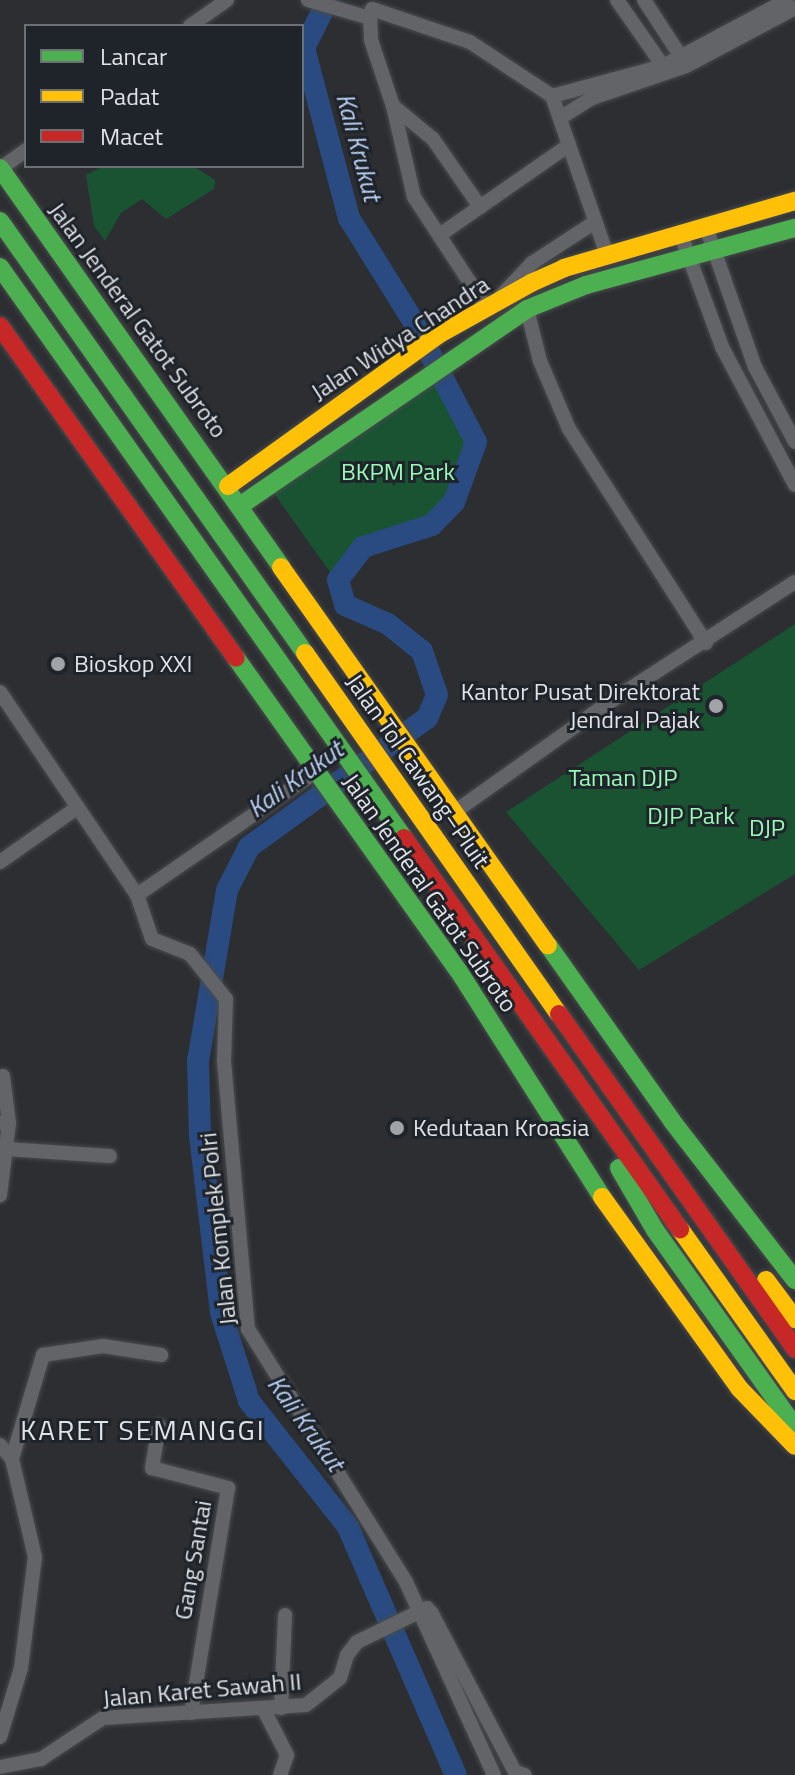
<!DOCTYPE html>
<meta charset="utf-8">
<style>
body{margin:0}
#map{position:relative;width:795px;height:1775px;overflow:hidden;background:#2c2e31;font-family:"Titillium Web",sans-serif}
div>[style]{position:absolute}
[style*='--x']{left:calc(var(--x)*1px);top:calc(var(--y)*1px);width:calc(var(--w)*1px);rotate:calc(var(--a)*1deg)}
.green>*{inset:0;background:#195332}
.river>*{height:22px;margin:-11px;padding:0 11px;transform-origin:11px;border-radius:11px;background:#294b81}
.roads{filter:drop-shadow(0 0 2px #494b4e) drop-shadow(0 0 2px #494b4e)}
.street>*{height:14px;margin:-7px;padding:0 7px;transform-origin:7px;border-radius:7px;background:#626467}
.fast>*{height:18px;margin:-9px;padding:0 9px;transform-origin:9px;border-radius:9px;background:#4caf50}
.slow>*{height:18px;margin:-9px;padding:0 9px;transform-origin:9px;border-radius:9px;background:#ffc107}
.jam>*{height:18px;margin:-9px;padding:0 9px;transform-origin:9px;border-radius:9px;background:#c62828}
.dots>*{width:22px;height:22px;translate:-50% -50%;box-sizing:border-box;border:4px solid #1f242a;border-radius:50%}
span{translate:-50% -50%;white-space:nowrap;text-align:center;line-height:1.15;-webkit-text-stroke:6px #1f242a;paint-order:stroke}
.street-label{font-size:24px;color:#dfe2e6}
.park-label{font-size:24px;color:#95fbb5}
.poi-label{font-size:24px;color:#dfe2e6}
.left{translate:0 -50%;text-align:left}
.right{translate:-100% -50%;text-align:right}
.water-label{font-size:26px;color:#b8cef1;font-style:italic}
.quarter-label{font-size:28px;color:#dfe2e6;letter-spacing:2px}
.legend{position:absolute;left:24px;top:24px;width:280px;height:144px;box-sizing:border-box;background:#1f242a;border:2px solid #6c7075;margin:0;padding:10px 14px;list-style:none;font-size:24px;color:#dfe2e6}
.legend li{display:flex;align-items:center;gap:16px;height:40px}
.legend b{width:40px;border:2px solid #6c7075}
</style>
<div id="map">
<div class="green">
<div style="clip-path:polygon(103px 166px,193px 166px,215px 180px,214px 189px,166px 219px,142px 199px,121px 213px,105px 241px,94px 226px,86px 175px)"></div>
<div style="clip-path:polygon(435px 377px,470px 442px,448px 498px,429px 520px,358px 541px,332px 575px,273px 492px)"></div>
<div style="clip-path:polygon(795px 624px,795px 874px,639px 970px,506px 812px)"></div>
</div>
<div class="river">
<div style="--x:328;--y:0;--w:54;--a:116.6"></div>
<div style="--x:304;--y:48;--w:176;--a:75.2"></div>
<div style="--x:349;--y:218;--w:121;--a:58.1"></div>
<div style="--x:413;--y:321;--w:136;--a:62.5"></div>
<div style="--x:476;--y:442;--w:64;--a:110.1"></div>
<div style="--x:454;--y:502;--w:32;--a:134"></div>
<div style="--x:432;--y:525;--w:72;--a:162.3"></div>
<div style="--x:363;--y:547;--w:41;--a:127.1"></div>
<div style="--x:338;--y:580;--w:26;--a:74"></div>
<div style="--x:345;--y:605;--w:47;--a:23.8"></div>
<div style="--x:388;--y:624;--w:43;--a:38.5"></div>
<div style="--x:422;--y:651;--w:46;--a:71.2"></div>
<div style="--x:437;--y:695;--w:25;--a:113"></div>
<div style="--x:427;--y:718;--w:220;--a:144.1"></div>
<div style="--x:249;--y:847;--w:48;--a:117.1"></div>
<div style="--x:227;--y:890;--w:173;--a:99.6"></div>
<div style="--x:198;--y:1061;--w:75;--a:88.5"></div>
<div style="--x:200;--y:1136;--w:178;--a:83.2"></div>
<div style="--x:221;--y:1313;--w:92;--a:72.3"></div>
<div style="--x:249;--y:1401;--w:160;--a:51.8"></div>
<div style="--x:348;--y:1527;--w:270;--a:66.5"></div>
</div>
<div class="roads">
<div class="street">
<div style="--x:308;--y:0;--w:65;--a:16.2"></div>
<div style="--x:370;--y:18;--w:9;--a:-77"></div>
<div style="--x:372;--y:9;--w:103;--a:18.6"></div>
<div style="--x:470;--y:42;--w:98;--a:33.4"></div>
<div style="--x:617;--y:0;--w:80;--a:55.1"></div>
<div style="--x:644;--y:0;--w:68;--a:57"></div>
<div style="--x:370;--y:18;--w:22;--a:87"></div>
<div style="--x:371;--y:40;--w:70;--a:71.6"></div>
<div style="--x:393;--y:106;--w:93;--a:77"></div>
<div style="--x:414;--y:197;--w:131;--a:56.8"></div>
<div style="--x:190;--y:26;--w:45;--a:-35.1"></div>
<div style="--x:552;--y:96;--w:115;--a:-15.1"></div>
<div style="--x:663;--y:66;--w:140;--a:-28"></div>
<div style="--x:552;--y:96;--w:168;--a:70.9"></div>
<div style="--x:393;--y:106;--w:52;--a:39.5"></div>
<div style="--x:433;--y:139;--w:83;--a:55.3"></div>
<div style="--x:560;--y:118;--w:38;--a:-32"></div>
<div style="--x:592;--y:98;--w:99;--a:-18.8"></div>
<div style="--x:686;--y:66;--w:123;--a:-28"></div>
<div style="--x:0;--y:169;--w:32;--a:-36"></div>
<div style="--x:707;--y:230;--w:145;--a:70.7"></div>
<div style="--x:755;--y:367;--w:85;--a:61.9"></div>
<div style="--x:441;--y:234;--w:156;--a:-34.8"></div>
<div style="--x:682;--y:238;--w:116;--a:69.8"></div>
<div style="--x:722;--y:347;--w:156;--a:62.1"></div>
<div style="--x:500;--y:297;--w:47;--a:-46.7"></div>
<div style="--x:532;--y:263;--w:75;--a:-33.1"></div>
<div style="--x:527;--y:309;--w:54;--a:76"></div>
<div style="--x:540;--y:361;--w:74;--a:66.9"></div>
<div style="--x:569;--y:429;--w:254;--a:57.4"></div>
<div style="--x:0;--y:692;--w:245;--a:56"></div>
<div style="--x:137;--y:895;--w:46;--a:71.2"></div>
<div style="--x:152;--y:939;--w:41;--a:21.5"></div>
<div style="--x:190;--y:954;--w:58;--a:51.3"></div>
<div style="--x:226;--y:999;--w:62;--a:91.8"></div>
<div style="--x:224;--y:1061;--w:269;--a:84.9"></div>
<div style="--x:248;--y:1329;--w:298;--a:58"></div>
<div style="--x:406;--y:1582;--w:212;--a:65.5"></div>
<div style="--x:456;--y:811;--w:190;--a:-35.4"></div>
<div style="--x:611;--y:701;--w:219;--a:-32.9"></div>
<div style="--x:0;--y:862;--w:95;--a:-35.2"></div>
<div style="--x:137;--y:895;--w:216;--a:-34.6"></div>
<div style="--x:3;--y:1076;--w:47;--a:82.7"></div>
<div style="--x:0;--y:1123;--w:9;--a:0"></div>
<div style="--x:9;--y:1123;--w:73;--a:97.1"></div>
<div style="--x:6;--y:1149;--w:104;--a:3.9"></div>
<div style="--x:159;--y:1426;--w:43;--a:99.5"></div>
<div style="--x:152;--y:1468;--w:79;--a:14.7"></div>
<div style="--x:228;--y:1488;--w:228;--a:99.3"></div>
<div style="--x:0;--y:1445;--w:18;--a:49"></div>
<div style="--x:12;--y:1459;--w:101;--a:76.8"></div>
<div style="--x:35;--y:1557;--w:112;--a:97.2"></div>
<div style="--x:21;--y:1668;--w:72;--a:106.9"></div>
<div style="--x:12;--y:1459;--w:109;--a:-73.4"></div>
<div style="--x:43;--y:1355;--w:61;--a:-8.5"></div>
<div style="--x:103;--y:1346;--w:59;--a:8.8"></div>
<div style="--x:431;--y:1612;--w:181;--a:62.3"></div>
<div style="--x:515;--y:1772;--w:10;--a:17"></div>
<div style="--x:281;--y:1708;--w:93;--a:-87.5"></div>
<div style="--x:264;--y:1710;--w:51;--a:62.9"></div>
<div style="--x:287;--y:1755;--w:21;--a:109"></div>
<div style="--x:0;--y:1767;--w:42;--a:-11"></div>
<div style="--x:41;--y:1759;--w:74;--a:-33.5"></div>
<div style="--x:103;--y:1718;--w:203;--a:-3.7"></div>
<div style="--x:306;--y:1705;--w:43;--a:-38.5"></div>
<div style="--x:340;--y:1678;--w:24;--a:-73"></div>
<div style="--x:347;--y:1655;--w:16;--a:-52"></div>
<div style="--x:357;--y:1642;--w:78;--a:-25.9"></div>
</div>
<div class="fast">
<div style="--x:0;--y:168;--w:488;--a:54.8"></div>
<div style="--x:0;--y:221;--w:529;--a:54.78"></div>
<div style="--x:0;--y:267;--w:699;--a:54.72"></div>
<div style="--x:241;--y:505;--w:347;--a:-34.4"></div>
<div style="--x:527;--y:309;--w:64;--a:-22.1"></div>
<div style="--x:586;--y:285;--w:217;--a:-15.3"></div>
<div style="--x:236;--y:658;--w:383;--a:54.6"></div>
<div style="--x:458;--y:970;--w:269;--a:57.6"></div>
<div style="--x:548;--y:945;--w:215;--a:54.8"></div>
<div style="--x:672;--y:1121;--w:201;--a:52.3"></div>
<div style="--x:619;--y:1168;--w:72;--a:59.9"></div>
<div style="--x:655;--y:1230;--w:242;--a:54.6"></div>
</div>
<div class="slow">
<div style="--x:228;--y:486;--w:259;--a:-35.7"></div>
<div style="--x:438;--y:335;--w:107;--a:-29.2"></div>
<div style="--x:531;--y:283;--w:36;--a:-24"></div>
<div style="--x:564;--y:268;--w:241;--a:-16.2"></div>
<div style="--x:281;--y:567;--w:463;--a:54.8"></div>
<div style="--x:305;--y:653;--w:441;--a:54.9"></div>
<div style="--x:602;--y:1197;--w:236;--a:54.3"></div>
<div style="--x:740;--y:1389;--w:79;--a:46"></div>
<div style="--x:680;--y:1229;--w:199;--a:54.6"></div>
<div style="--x:766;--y:1280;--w:49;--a:53.4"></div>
</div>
<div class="jam">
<div style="--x:0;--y:326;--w:407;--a:54.6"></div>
<div style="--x:404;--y:838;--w:479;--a:54.8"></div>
<div style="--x:559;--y:1014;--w:410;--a:54.8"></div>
</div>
</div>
<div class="dots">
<div style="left:58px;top:664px;background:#a0a3a7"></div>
<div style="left:716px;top:706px;background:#a0a3a7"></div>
<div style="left:397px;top:1128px;background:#a0a3a7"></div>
</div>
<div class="street-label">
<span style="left:138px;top:320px;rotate:54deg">Jalan Jenderal Gatot Subroto</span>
<span style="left:400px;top:338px;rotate:-33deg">Jalan Widya Chandra</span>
<span style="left:418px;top:771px;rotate:55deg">Jalan Tol Cawang–Pluit</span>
<span style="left:430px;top:893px;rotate:55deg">Jalan Jenderal Gatot Subroto</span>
<span style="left:218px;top:1229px;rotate:-96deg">Jalan Komplek Polri</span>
<span style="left:193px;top:1560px;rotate:-80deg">Gang Santai</span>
<span style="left:202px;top:1690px;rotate:-5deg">Jalan Karet Sawah II</span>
</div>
<div class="park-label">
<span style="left:398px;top:472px">BKPM Park</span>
<span style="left:623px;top:778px">Taman DJP</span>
<span style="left:691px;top:816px">DJP Park</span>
<span style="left:767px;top:828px">DJP</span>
</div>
<div class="poi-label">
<span class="left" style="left:74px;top:664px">Bioskop XXI</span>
<span class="right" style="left:700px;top:706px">Kantor Pusat Direktorat<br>Jendral Pajak</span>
<span class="left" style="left:413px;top:1128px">Kedutaan Kroasia</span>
</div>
<div class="water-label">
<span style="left:359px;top:147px;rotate:75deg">Kali Krukut</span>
<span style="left:295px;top:779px;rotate:-36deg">Kali Krukut</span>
<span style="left:306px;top:1423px;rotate:54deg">Kali Krukut</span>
</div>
<div class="quarter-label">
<span style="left:143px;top:1430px">KARET SEMANGGI</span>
</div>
<ul class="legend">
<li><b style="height:10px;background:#4caf50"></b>Lancar</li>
<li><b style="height:10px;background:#ffc107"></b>Padat</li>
<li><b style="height:10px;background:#c62828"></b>Macet</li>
</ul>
</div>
